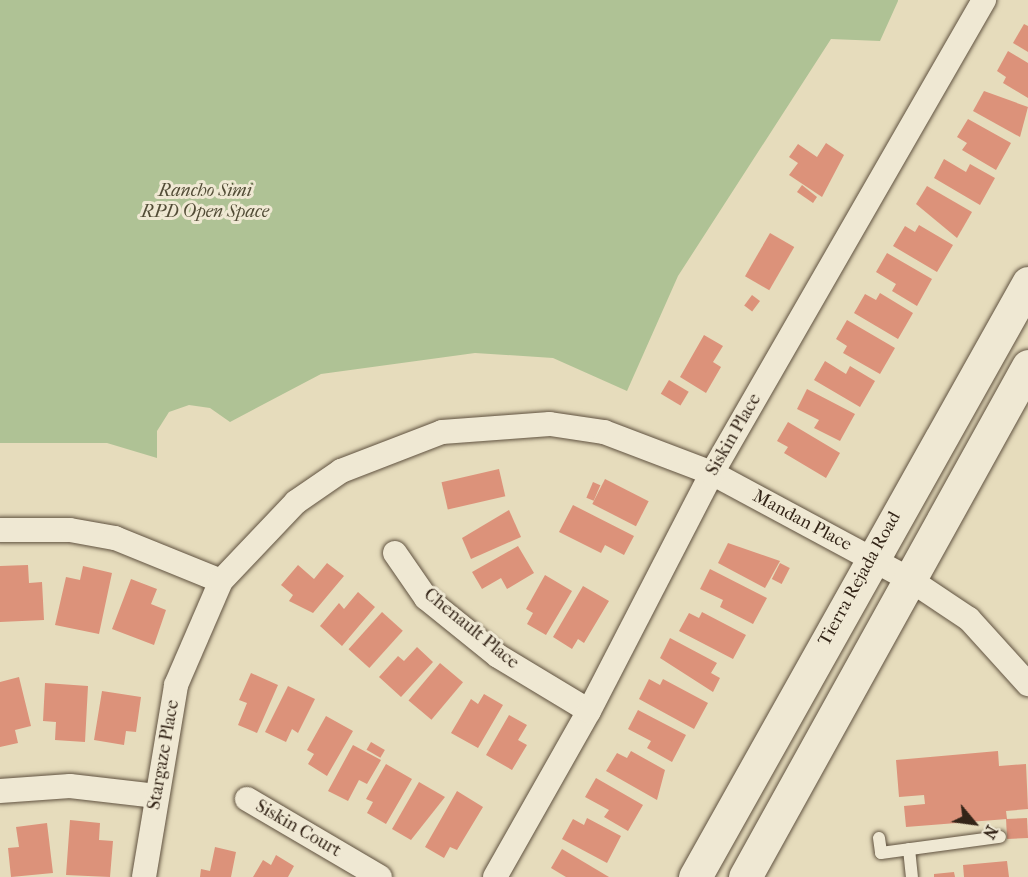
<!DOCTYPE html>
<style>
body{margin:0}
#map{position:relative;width:1028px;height:877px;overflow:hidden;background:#e6dcbc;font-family:"IM FELL French Canon",serif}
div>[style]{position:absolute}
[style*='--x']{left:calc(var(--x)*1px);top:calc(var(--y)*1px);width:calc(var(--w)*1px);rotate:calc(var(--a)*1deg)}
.green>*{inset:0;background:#afc295}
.building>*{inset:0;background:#dc927a;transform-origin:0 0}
.roads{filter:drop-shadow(0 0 2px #605240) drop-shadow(0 0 2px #605240)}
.service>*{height:12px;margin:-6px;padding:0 6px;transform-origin:6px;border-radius:6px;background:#efe8d3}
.minor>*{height:24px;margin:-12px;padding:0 12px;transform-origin:12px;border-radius:12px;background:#efe8d3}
.secondary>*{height:33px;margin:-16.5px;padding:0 16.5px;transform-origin:16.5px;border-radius:16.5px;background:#efe8d3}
span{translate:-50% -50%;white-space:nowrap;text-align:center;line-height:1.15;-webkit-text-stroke:6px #efe8d3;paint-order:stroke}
.park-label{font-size:18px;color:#524c36;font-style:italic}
.street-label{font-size:18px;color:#332417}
.north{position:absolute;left:944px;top:793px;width:60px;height:60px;-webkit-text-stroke:4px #efe8d3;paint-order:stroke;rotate:119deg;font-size:16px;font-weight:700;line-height:24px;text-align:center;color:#332417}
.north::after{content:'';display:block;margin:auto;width:21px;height:27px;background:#332417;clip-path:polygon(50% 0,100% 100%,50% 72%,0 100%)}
</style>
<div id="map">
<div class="green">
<div style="clip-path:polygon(0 0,898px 0,898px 1px,880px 41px,831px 39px,678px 276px,627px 391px,553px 358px,475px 353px,321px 374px,230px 422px,210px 408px,189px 405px,169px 412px,157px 431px,157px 458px,107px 443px,0 443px)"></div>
</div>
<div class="building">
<div style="clip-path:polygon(1024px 24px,1028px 26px,1028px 52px,1013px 43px)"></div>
<div style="clip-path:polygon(1008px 51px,1028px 63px,1028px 98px,1003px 83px,1006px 77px,997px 71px)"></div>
<div style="clip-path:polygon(984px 91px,1028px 107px,1020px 137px,973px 111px)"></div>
<div style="clip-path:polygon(968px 119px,1011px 143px,996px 170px,962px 150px,967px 143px,957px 137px)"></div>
<div style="clip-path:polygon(826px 143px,844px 155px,822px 197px,789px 175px,798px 163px,789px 157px,798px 144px,817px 157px)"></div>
<div style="clip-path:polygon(944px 159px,966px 172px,970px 164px,995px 178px,980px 205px,934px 178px)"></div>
<div style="clip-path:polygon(802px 185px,817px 197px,813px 203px,797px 192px)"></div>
<div style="clip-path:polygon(927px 186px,972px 212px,957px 238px,916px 204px)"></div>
<div style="clip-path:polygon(919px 225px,953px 245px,937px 272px,893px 246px,905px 226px,915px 232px)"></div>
<div style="left:770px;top:233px;width:28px;height:50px;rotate:30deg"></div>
<div style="clip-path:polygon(887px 253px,932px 279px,917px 306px,892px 291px,896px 284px,876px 272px)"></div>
<div style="clip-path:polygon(880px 293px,913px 313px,898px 339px,854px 313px,865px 294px,876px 300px)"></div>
<div style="left:752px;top:295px;width:10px;height:13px;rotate:37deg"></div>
<div style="clip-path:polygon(847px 320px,895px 348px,880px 374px,843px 353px,847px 346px,836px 339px)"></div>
<div style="clip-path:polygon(704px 335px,723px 346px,713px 362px,721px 367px,706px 393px,680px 377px)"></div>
<div style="clip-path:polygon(825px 361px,846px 374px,850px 366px,875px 381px,860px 407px,814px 380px)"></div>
<div style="left:669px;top:380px;width:23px;height:16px;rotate:31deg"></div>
<div style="clip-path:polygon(807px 389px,855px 414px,840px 441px,814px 428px,819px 420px,797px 409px)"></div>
<div style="clip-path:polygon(788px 422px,840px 453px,826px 478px,784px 453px,788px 447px,777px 441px)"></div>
<div style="left:499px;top:469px;width:28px;height:59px;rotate:77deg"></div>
<div style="left:605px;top:479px;width:49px;height:28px;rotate:27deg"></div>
<div style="left:593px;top:482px;width:8px;height:17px;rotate:23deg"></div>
<div style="clip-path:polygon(573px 505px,634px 536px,624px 555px,605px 545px,601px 553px,559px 532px)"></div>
<div style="clip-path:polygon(509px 510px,521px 537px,471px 559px,462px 538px)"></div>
<div style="clip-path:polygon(728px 543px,780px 561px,765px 588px,718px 563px)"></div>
<div style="clip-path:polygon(518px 546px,534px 573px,507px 589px,501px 578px,482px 589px,472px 572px)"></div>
<div style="clip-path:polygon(327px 563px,344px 576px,313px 613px,289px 601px,293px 595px,281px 585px,298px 565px,314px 579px)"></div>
<div style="left:780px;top:563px;width:11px;height:18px;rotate:27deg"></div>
<div style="clip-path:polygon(28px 565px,29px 583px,42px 582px,44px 620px,0 622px,0 566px)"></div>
<div style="clip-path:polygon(83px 566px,112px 573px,99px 634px,55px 625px,66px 577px,80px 580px)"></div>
<div style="clip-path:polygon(710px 569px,767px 598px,753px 624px,720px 607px,723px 600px,700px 589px)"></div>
<div style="clip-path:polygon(545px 575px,572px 591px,546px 635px,527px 624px,533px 613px,526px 609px)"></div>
<div style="clip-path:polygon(131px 579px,157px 589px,151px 604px,166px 610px,154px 645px,112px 629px)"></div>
<div style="clip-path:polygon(583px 586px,609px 601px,584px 643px,578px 639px,572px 649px,553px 637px)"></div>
<div style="clip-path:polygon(358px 592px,375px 607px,342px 646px,320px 626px,339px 603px,344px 609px)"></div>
<div style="left:382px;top:612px;width:28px;height:50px;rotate:42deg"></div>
<div style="clip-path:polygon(702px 612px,746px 635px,733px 659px,679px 631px,689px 613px,699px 618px)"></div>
<div style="clip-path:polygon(670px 638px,717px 663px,711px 673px,720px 678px,713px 692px,660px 658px)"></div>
<div style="clip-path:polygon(417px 647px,433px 662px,401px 697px,379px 677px,398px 656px,404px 661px)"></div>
<div style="left:440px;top:663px;width:30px;height:49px;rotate:40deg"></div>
<div style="clip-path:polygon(251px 673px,278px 685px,257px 733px,238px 725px,247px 703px,239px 700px)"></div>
<div style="clip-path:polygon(19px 677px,31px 726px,15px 730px,18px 743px,0 747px,0 682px)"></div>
<div style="clip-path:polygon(649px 679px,660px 685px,663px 679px,708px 703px,694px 729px,639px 699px)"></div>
<div style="clip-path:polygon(45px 683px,88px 686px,85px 742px,55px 740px,56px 722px,43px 721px)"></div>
<div style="clip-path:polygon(288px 686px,315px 699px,298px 733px,292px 729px,286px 742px,265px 732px)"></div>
<div style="clip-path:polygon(102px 691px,141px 697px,136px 732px,126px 731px,124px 745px,94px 740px)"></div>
<div style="clip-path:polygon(484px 694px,503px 705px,478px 748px,451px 733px,471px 699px,478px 704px)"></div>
<div style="clip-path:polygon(638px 710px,686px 735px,672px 762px,647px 748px,651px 741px,628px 729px)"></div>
<div style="clip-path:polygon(509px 715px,527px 725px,518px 740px,527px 745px,512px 770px,486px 755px)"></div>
<div style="clip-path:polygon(326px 716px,353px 731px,327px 776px,308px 764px,314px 754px,307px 750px)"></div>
<div style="left:371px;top:742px;width:16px;height:9px;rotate:30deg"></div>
<div style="clip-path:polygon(353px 745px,381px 760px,367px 784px,359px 780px,348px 801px,328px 791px)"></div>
<div style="clip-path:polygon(631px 751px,665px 770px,657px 800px,606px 771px,617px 753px,627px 758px)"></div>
<div style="clip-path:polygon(998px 751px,999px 766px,1026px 764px,1028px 809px,1006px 811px,1007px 819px,906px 827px,904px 806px,925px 804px,924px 795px,899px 797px,896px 760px)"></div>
<div style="clip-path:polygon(386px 764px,412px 779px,386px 824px,367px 813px,373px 802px,366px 799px)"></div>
<div style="clip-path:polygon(596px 778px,643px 805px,628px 831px,604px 817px,609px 810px,585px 797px)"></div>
<div style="clip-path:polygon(419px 782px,445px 797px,411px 840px,392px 829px)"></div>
<div style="clip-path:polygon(457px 791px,483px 807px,457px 850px,450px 847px,444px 858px,425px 847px)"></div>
<div style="clip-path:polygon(587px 818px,621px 836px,607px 863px,562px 839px,573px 819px,584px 825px)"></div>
<div style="left:1027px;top:818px;width:20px;height:21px;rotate:87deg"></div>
<div style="clip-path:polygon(70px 820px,100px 823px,99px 840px,113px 841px,110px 877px,66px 875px)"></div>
<div style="clip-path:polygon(47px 823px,53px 873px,11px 877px,8px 848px,19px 847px,16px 827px)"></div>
<div style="clip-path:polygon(215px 847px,236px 852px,231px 877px,200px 877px,201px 869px,210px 871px)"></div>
<div style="clip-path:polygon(562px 849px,609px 877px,566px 877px,551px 868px)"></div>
<div style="clip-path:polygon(276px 855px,294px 866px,288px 877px,253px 877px,263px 860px,271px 865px)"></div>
<div style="clip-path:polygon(1007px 861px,1009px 877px,964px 877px,963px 865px)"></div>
<div style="clip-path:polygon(954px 872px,955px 877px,934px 877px,934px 874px)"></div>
</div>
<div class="roads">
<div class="service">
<div style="--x:879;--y:838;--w:15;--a:82"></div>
<div style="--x:881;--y:853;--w:120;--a:-7.7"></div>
<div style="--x:909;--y:849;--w:28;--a:84"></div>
</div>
<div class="minor">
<div style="--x:0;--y:530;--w:70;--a:0"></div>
<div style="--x:70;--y:530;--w:46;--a:10.1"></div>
<div style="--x:115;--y:538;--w:114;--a:22.1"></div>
<div style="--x:395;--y:553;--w:55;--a:55.4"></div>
<div style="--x:426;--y:598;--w:92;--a:38.9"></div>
<div style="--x:498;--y:656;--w:106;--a:31.1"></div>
<div style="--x:0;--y:791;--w:70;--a:-4.1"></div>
<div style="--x:70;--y:786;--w:87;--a:6.6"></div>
<div style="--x:247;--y:799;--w:154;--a:30.4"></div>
<div style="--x:144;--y:877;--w:195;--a:-80.5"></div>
<div style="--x:176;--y:685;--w:113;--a:-66.6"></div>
<div style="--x:221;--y:581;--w:109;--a:-46.5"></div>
<div style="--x:296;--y:502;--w:55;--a:-34.6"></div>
<div style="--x:341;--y:471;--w:108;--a:-21.1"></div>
<div style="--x:442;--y:432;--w:108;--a:-4.2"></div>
<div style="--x:550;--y:424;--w:55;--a:8.4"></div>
<div style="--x:604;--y:432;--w:116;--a:20.8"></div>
<div style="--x:712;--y:473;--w:224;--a:28.3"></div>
<div style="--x:909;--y:579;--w:72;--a:33.7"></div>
<div style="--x:969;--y:619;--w:88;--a:47.8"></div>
<div style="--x:495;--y:877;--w:191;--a:-60.5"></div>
<div style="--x:589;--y:711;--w:268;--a:-62.7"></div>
<div style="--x:712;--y:473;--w:546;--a:-60.1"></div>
</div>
<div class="secondary">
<div style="--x:695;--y:877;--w:681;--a:-60.72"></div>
<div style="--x:745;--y:877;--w:584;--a:-61.02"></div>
</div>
</div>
<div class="park-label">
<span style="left:205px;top:202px">Rancho Simi<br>RPD Open Space</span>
</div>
<div class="street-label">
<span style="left:734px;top:435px;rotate:-60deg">Siskin Place</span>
<span style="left:802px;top:521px;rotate:28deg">Mandan Place</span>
<span style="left:860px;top:579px;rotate:-61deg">Tierra Rejada Road</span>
<span style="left:471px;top:629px;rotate:39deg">Chenault Place</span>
<span style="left:164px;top:755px;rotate:-80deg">Stargaze Place</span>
<span style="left:298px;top:829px;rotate:30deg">Siskin Court</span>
</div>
<div class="north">N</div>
</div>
